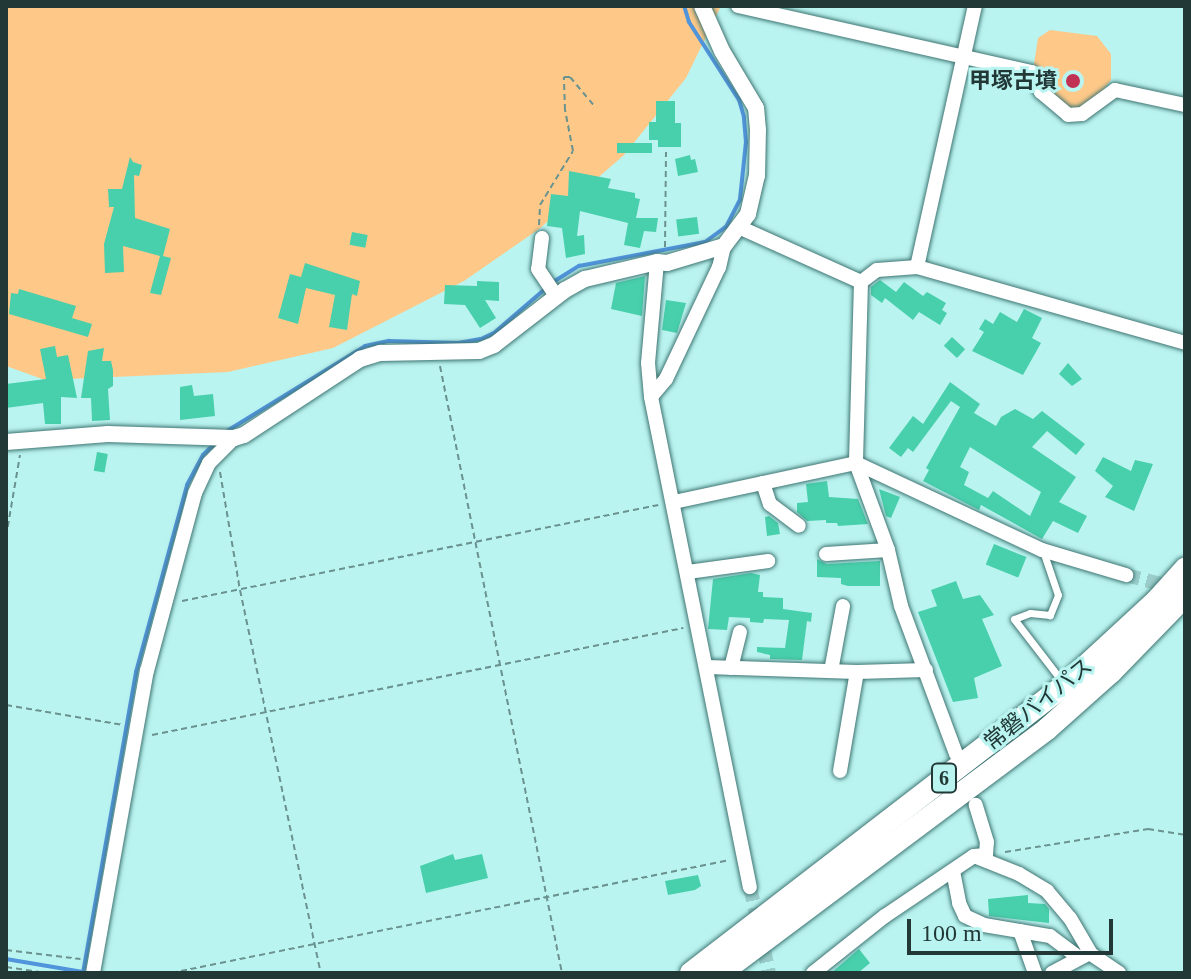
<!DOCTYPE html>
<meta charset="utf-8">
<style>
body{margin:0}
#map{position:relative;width:1191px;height:979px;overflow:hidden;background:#baf4f0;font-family:"Times New Roman","Noto Sans JP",serif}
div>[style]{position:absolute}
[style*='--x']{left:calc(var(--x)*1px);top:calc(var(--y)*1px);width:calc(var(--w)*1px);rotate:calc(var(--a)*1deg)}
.green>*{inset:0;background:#fec988}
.stream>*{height:4px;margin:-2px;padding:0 2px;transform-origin:2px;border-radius:2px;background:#5094dc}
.building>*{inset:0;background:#48cfab;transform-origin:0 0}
.minor-tunnel>*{height:14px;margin-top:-7px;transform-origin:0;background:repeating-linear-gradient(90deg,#9bcecb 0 14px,transparent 0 21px)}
.path>*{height:2px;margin-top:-1px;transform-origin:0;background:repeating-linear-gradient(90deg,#6a928f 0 6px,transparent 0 10px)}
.roads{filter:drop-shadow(0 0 2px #3f7573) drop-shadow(0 0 2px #3f7573)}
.service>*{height:7px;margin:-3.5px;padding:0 3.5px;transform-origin:3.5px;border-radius:3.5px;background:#fff}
.minor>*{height:14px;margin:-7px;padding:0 7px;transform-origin:7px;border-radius:7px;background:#fff}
.tertiary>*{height:16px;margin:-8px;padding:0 8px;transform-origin:8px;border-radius:8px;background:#fff}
.trunk>*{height:22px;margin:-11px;padding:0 11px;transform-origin:11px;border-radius:11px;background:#fff}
.dots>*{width:22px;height:22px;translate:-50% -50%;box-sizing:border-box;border:4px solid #baf4f0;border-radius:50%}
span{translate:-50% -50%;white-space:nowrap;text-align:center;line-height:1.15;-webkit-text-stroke:6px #baf4f0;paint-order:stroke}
.shield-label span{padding:2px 6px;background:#baf4f0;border:2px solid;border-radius:6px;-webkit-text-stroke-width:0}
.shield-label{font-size:20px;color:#213837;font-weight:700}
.poi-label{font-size:22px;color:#213837;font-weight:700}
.right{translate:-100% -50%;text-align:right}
.street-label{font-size:22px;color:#213837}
.frame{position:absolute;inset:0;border:8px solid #213837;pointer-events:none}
.scale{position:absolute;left:907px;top:919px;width:206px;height:36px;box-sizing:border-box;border:4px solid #213837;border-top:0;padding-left:10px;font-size:24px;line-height:28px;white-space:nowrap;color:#213837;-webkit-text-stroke:6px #baf4f0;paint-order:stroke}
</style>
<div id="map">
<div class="green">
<div style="clip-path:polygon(6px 6px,721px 6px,686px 78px,624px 155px,539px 229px,464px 281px,333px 348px,228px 372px,45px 380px,6px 366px)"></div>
<div style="clip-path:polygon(1050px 30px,1097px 36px,1111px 54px,1111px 80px,1096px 99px,1072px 112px,1052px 99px,1034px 64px,1038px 38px)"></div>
</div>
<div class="stream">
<div style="--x:227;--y:431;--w:162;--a:-31.6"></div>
<div style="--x:365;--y:346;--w:25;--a:-12"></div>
<div style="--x:389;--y:341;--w:69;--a:1.7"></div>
<div style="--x:458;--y:343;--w:23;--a:-10"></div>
<div style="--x:481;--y:339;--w:14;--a:-25"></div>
<div style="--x:494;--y:333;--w:78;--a:-40.8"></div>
<div style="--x:553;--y:282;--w:31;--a:-32"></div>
<div style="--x:579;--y:266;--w:128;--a:-10.8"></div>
<div style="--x:705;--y:242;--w:26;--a:-36"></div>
<div style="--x:726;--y:227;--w:31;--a:-63"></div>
<div style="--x:740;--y:199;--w:57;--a:-84"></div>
<div style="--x:746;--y:142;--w:25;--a:-95"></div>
<div style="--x:744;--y:117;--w:18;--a:-106"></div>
<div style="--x:739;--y:100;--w:93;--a:-122.7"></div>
<div style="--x:689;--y:22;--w:17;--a:-107"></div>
<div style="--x:6;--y:959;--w:78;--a:9.6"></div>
<div style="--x:83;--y:973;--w:306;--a:-80"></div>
<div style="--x:136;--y:672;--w:194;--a:-74.7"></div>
<div style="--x:187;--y:485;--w:34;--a:-62"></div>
<div style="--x:203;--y:455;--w:17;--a:-45"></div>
</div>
<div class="building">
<div style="clip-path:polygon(656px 101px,675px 101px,675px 123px,681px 123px,681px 147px,658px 147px,658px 140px,649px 140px,649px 122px,656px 122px)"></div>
<div style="left:617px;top:143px;width:35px;height:10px"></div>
<div style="clip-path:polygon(690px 155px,691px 160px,695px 159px,698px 172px,678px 176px,675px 159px)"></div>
<div style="clip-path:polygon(130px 157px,133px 162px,142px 165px,139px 176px,134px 175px,135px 218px,170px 229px,163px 256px,171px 258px,161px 295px,150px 293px,160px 256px,123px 246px,124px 272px,105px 273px,104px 244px,114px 207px,109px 207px,108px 189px,122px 189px)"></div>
<div style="clip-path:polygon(569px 171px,611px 179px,608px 188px,635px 193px,635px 198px,640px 199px,636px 218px,658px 218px,656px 232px,644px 231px,640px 248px,624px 245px,628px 223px,580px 211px,577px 236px,584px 235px,585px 254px,566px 258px,562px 228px,547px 226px,551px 194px,568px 196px)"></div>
<div style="left:697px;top:217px;width:17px;height:21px;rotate:83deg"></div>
<div style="left:352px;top:232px;width:16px;height:13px;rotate:11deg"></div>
<div style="clip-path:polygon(305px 263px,360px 281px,357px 296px,352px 294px,347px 330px,329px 327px,335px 295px,306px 288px,298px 324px,278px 318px,290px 274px,301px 277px)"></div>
<div style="clip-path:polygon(645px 276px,642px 316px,611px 309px,616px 283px)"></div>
<div style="clip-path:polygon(880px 280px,896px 292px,904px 282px,923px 296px,927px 292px,946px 303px,942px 310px,947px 313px,940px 325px,919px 312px,913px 320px,885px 298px,882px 303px,871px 295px,871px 287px)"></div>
<div style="clip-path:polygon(477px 281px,499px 282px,499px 301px,485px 300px,496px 318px,480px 328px,465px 305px,444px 304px,445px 285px,477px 286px)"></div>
<div style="clip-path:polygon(19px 289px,76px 306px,72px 318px,92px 324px,88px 337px,9px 314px,11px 293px,18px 294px)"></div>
<div style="clip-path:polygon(666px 300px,686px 303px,677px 333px,662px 330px)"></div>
<div style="clip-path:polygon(1024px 309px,1042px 318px,1032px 338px,1041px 343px,1023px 375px,972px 351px,984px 332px,979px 329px,985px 319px,993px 324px,1000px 312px,1017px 322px)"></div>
<div style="left:952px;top:337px;width:18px;height:12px;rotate:43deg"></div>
<div style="clip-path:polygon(55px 346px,57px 357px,68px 355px,77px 398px,61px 397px,61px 424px,45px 424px,43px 403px,6px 408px,6px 384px,46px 379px,40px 349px)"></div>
<div style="clip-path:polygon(104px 348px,102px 361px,111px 361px,113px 370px,113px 386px,108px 389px,110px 420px,92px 421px,91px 398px,81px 398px,88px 351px)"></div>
<div style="clip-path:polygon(1068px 363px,1082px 379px,1072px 386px,1059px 374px)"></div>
<div style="clip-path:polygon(evenodd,950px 382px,980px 404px,974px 413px,996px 426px,1001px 417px,1015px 409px,1033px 419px,1042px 411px,1085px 444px,1076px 455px,1047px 431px,1032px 447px,1076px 477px,1059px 502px,1087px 516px,1078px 533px,1053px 521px,1042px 539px,981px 505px,979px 510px,923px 481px,929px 470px,926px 468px,960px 407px,951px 401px,913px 452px,908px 448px,901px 457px,889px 448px,913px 416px,923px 424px,950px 382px,970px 447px,1041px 492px,1030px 516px,993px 491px,988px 498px,964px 485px,969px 472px,960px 467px,970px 447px)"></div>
<div style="clip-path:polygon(192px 385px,194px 396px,213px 394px,215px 416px,180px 420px,180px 387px)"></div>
<div style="left:97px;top:452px;width:11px;height:19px;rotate:10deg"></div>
<div style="clip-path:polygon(1103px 457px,1131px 471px,1135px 460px,1153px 464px,1134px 511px,1105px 497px,1113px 486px,1095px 471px)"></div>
<div style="clip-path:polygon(827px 481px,829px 497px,858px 499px,868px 524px,838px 526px,837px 523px,826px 523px,826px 520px,807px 521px,797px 512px,797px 503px,808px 502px,806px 484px)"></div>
<div style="clip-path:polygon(879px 489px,900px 497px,891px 518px,886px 516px)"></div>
<div style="clip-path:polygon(769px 516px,778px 523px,780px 534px,767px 536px,765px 517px)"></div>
<div style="left:994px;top:544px;width:35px;height:22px;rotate:22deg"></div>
<div style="clip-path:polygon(817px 559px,827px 564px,880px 561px,880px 586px,848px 586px,841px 584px,841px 578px,817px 577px)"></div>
<div style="clip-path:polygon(751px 573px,760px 575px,758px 592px,763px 592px,763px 597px,783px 598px,783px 609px,812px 613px,811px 622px,807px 621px,802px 660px,770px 659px,770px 655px,757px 652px,757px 647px,785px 648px,789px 620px,764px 619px,763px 623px,750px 622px,750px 618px,729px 617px,727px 630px,708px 629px,713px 579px)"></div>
<div style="clip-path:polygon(956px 581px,963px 599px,980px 595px,994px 615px,982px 619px,1002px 666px,974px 678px,978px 698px,953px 702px,918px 612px,937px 606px,931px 590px)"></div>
<div style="clip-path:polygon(453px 854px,455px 860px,482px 854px,488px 878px,426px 893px,420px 866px)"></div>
<div style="clip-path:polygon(698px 875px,701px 886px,695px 890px,668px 895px,665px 881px)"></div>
<div style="clip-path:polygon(1028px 895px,1028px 903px,1045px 904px,1049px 909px,1049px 923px,989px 916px,988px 899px)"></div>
<div style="clip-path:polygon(859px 949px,870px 963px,858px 973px,831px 973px)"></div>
</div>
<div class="minor-tunnel">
<div style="--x:1126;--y:575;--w:52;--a:14.6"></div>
<div style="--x:750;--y:887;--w:88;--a:77.5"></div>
</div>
<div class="path">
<div style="--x:539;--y:225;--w:20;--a:-87"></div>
<div style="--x:540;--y:205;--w:63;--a:-58.6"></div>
<div style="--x:573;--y:151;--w:42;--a:-101"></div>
<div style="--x:565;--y:110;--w:33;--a:-92"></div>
<div style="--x:564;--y:77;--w:6;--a:0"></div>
<div style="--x:570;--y:77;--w:40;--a:50"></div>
<div style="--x:665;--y:247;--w:95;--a:-89.4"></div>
<div style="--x:440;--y:366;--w:619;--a:78.64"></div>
<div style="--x:220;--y:472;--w:120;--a:80.4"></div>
<div style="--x:240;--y:590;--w:391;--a:78.1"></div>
<div style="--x:6;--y:537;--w:83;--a:-80.3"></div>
<div style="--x:182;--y:601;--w:486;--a:-11.4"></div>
<div style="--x:6;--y:705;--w:119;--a:9.7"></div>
<div style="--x:152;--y:735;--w:542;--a:-11.39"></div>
<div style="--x:1005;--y:852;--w:145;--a:-9.1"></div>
<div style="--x:1148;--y:829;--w:37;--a:9"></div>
<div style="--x:6;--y:950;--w:75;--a:6.9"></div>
<div style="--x:6;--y:967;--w:41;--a:8.3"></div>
<div style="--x:171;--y:973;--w:570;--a:-11.43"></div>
</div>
<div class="roads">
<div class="service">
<div style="--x:1043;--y:551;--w:46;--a:71.2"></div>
<div style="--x:1058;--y:595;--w:22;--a:112"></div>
<div style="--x:1050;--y:615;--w:20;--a:-174"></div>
<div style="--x:1030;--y:613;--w:17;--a:159"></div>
<div style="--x:1014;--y:619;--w:82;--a:52.4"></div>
</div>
<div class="minor">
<div style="--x:738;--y:6;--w:301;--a:12.7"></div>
<div style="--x:1032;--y:72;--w:22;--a:66"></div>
<div style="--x:1041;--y:92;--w:35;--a:40"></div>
<div style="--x:1068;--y:115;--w:14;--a:-4"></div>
<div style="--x:1082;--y:114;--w:41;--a:-36"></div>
<div style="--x:1115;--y:90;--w:72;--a:12.1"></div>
<div style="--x:741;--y:228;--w:132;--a:24.2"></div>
<div style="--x:861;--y:282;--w:20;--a:-37"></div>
<div style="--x:877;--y:270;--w:40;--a:-4.3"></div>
<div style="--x:917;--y:267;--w:279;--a:15.8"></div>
<div style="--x:542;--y:238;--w:31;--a:97"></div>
<div style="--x:538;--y:269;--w:32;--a:56"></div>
<div style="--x:724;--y:246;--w:22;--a:103"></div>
<div style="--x:719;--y:267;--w:124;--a:115.3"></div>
<div style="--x:666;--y:379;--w:23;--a:130"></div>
<div style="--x:651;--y:397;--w:500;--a:78.6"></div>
<div style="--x:917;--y:267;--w:267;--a:-77.5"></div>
<div style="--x:861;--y:282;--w:181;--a:91.6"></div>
<div style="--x:856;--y:463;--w:93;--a:69.8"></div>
<div style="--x:888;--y:550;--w:57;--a:76.9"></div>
<div style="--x:901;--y:606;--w:158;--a:69.6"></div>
<div style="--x:651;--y:397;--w:34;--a:-95"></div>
<div style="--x:648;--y:363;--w:101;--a:-84.9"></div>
<div style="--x:763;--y:483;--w:22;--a:72"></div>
<div style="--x:770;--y:504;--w:36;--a:37"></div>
<div style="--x:674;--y:502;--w:186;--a:-12.1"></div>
<div style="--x:856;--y:463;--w:205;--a:25.1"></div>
<div style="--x:1042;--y:550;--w:88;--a:16.6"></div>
<div style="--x:826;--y:554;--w:62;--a:-3.7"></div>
<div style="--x:688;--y:572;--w:81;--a:-7.8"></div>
<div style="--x:707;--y:667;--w:150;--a:1.9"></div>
<div style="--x:857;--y:672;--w:69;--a:-1.7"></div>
<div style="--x:731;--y:668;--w:37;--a:-76"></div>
<div style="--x:831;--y:671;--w:66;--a:-79.5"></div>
<div style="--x:840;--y:771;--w:100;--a:-80.3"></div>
<div style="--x:974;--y:856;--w:48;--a:21.8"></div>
<div style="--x:1019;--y:874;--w:33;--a:31"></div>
<div style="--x:1047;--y:891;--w:35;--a:50"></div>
<div style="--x:1070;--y:918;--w:42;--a:59.7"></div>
<div style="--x:1091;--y:954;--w:34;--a:34"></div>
<div style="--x:953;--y:871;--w:33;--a:79"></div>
<div style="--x:959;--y:903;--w:14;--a:65"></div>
<div style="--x:965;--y:916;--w:21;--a:25"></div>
<div style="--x:984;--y:925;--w:67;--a:9.5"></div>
<div style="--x:1050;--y:936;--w:36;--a:37"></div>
<div style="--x:1020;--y:931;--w:45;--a:70.3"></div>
<div style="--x:93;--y:973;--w:307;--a:-79.9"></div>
<div style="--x:147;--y:671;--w:184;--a:-74.9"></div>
<div style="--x:195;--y:493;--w:33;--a:-65"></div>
<div style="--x:209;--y:463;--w:35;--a:-45"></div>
<div style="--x:813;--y:973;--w:92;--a:-38.4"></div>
<div style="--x:885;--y:916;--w:107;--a:-34"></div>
<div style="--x:974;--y:856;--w:12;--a:-5"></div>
<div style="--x:986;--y:855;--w:13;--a:-86"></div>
<div style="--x:987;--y:842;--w:39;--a:-107"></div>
<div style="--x:1052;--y:973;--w:40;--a:-28"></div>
</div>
<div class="tertiary">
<div style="--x:6;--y:442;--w:102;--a:-4.5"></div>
<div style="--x:108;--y:434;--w:126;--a:1.8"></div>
<div style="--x:234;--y:438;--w:10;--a:-17"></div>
<div style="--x:244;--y:435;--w:139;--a:-33.2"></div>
<div style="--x:360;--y:359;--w:21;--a:-17"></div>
<div style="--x:380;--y:353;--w:99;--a:-1.2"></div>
<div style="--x:479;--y:351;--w:16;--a:-22"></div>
<div style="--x:494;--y:345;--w:90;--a:-37.8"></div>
<div style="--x:565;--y:290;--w:23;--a:-29"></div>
<div style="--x:585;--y:279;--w:74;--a:-13.3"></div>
<div style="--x:657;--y:262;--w:10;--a:6"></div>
<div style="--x:667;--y:263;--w:59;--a:-16.6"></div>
<div style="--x:724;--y:246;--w:40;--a:-53"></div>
<div style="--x:748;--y:214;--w:39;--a:-77"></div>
<div style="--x:757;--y:176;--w:46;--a:-88.8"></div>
<div style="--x:758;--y:130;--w:22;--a:-95"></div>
<div style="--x:756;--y:108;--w:66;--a:-120.8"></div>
<div style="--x:722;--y:51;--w:49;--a:-114"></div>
</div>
<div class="trunk">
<div style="--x:691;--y:973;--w:472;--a:-37.6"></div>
<div style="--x:1065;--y:685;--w:125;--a:-42.7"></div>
<div style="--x:1157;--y:600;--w:42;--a:-47.9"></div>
<div style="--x:721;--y:973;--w:407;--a:-36.8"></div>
<div style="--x:1047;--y:729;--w:86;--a:-41.7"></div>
<div style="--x:1111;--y:672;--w:106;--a:-45.8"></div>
</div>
</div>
<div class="dots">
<div style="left:1073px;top:81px;background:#c13154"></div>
</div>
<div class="shield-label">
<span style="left:944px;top:778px">6</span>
</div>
<div class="poi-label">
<span class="right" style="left:1057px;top:81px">甲塚古墳</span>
</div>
<div class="street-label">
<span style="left:1038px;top:704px;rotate:-39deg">常磐バイパス</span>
</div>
<div class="frame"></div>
<div class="scale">100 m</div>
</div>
